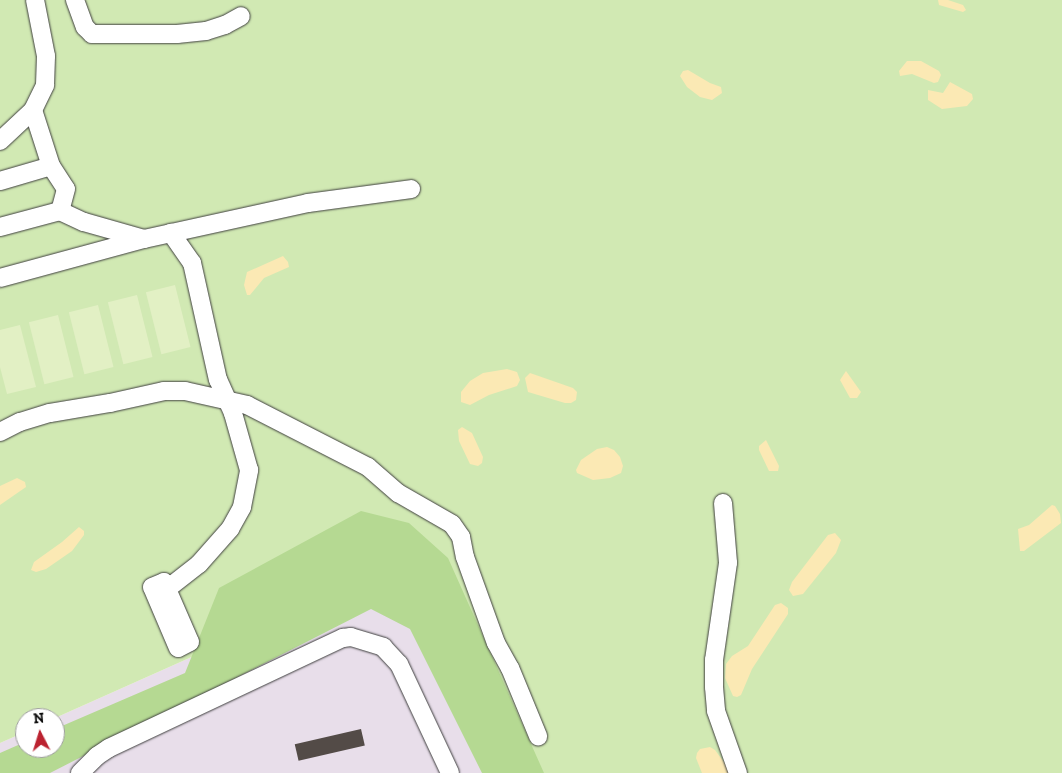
<!DOCTYPE html>
<style>
body{margin:0}
#map{position:relative;width:1062px;height:773px;overflow:hidden;background:#fffae8;font-family:"Zilla Slab",serif}
div>[style]{position:absolute}
[style*='--x']{left:calc(var(--x)*1px);top:calc(var(--y)*1px);width:calc(var(--w)*1px);rotate:calc(var(--a)*1deg)}
.industrial>*{inset:0;background:#e8deea}
.green>*{inset:0;background:#d1e9b3}
.forest>*{inset:0;background:#b5d992}
.sand>*{inset:0;background:#fbe9b4}
.pitch>*{inset:0;background:#e2f0c4;transform-origin:0 0}
.building>*{inset:0;background:#534b47;transform-origin:0 0}
.roads{filter:drop-shadow(0 0 1px #3e3e3e) drop-shadow(0 0 1px #3e3e3e)}
.minor>*{height:18px;margin:-9px;padding:0 9px;transform-origin:9px;border-radius:9px;background:#fff}
span{translate:-50% -50%;white-space:nowrap;text-align:center;line-height:1.15;-webkit-text-stroke:5px #fff;paint-order:stroke}
.north{position:absolute;left:15px;top:708px;width:50px;height:50px;box-sizing:border-box;background:#fff;border:1px solid #9d9d9d;border-radius:50%;rotate:355deg;font-size:14px;font-weight:700;line-height:20px;text-align:center;color:#0b0b0b}
.north::after{content:'';display:block;margin:auto;width:18px;height:22px;background:#bb2230;clip-path:polygon(50% 0,100% 100%,50% 72%,0 100%)}
</style>
<div id="map">
<div class="industrial">
<div style="clip-path:polygon(404px 562px,507px 773px,0 773px,0 743px,25px 732px,25px 748px,55px 748px,55px 718px)"></div>
</div>
<div class="green">
<div style="clip-path:polygon(0 0,1062px 0,1062px 773px,507px 773px,404px 562px,55px 718px,25px 718px,25px 732px,0 743px)"></div>
</div>
<div class="forest">
<div style="clip-path:polygon(361px 511px,409px 523px,448px 558px,544px 773px,482px 773px,410px 629px,371px 609px,50px 773px,0 773px,0 753px,25px 742px,25px 748px,55px 748px,55px 729px,185px 673px,219px 588px)"></div>
</div>
<div class="sand">
<div style="clip-path:polygon(938px 0,948px 0,963px 5px,966px 10px,963px 12px,939px 5px)"></div>
<div style="clip-path:polygon(907px 61px,921px 61px,939px 71px,941px 75px,938px 82px,934px 83px,912px 74px,900px 76px,899px 71px)"></div>
<div style="clip-path:polygon(688px 70px,710px 83px,721px 87px,722px 93px,712px 100px,700px 97px,687px 87px,680px 76px,683px 71px)"></div>
<div style="clip-path:polygon(950px 82px,972px 94px,973px 99px,967px 106px,942px 109px,928px 100px,928px 90px,943px 93px)"></div>
<div style="clip-path:polygon(283px 256px,288px 262px,289px 267px,264px 278px,250px 295px,247px 295px,244px 285px,247px 272px)"></div>
<div style="clip-path:polygon(507px 369px,517px 372px,520px 380px,517px 386px,489px 395px,470px 405px,461px 402px,461px 392px,470px 381px,483px 373px)"></div>
<div style="clip-path:polygon(846px 371px,861px 392px,857px 398px,850px 398px,840px 380px)"></div>
<div style="clip-path:polygon(530px 373px,573px 388px,577px 392px,576px 400px,571px 403px,565px 403px,528px 392px,525px 378px)"></div>
<div style="clip-path:polygon(462px 427px,472px 433px,483px 457px,482px 463px,478px 466px,470px 464px,459px 441px,458px 430px)"></div>
<div style="clip-path:polygon(766px 440px,779px 466px,778px 471px,769px 471px,759px 450px,759px 446px)"></div>
<div style="clip-path:polygon(607px 447px,614px 450px,620px 457px,623px 466px,621px 473px,610px 478px,593px 480px,577px 473px,576px 470px,581px 460px,597px 449px)"></div>
<div style="clip-path:polygon(17px 478px,25px 482px,26px 487px,0 505px,0 486px)"></div>
<div style="clip-path:polygon(1052px 505px,1055px 506px,1060px 514px,1061px 523px,1024px 551px,1020px 551px,1018px 529px,1029px 525px)"></div>
<div style="clip-path:polygon(79px 527px,84px 531px,84px 535px,72px 551px,46px 569px,36px 572px,31px 570px,34px 562px,62px 542px)"></div>
<div style="clip-path:polygon(835px 533px,841px 540px,836px 553px,803px 594px,793px 596px,789px 590px,792px 582px,828px 535px)"></div>
<div style="clip-path:polygon(781px 603px,788px 608px,788px 614px,752px 669px,741px 695px,737px 697px,733px 696px,725px 678px,726px 664px,732px 656px,748px 646px,775px 605px)"></div>
<div style="clip-path:polygon(710px 747px,715px 750px,726px 765px,729px 773px,702px 773px,696px 758px,697px 753px,700px 749px)"></div>
</div>
<div class="pitch">
<div style="left:175px;top:285px;width:64px;height:30px;rotate:76deg"></div>
<div style="left:137px;top:295px;width:64px;height:30px;rotate:76deg"></div>
<div style="left:98px;top:305px;width:64px;height:30px;rotate:76deg"></div>
<div style="left:58px;top:315px;width:64px;height:30px;rotate:76deg"></div>
<div style="clip-path:polygon(20px 325px,36px 387px,7px 394px,0 367px,0 330px)"></div>
</div>
<div class="building">
<div style="left:361px;top:729px;width:17px;height:68px;rotate:77deg"></div>
</div>
<div class="roads">
<div class="minor">
<div style="--x:75;--y:0;--w:29;--a:70"></div>
<div style="--x:85;--y:27;--w:10;--a:45"></div>
<div style="--x:92;--y:34;--w:85;--a:0"></div>
<div style="--x:177;--y:34;--w:29;--a:-6"></div>
<div style="--x:206;--y:31;--w:20;--a:-18"></div>
<div style="--x:225;--y:25;--w:18;--a:-29"></div>
<div style="--x:33;--y:110;--w:59;--a:72.2"></div>
<div style="--x:51;--y:166;--w:27;--a:57"></div>
<div style="--x:66;--y:189;--w:23;--a:105"></div>
<div style="--x:0;--y:141;--w:45;--a:-43.2"></div>
<div style="--x:33;--y:110;--w:28;--a:-64"></div>
<div style="--x:45;--y:85;--w:29;--a:-88"></div>
<div style="--x:46;--y:56;--w:57;--a:-101.1"></div>
<div style="--x:0;--y:181;--w:53;--a:-16.4"></div>
<div style="--x:0;--y:227;--w:62;--a:-14.9"></div>
<div style="--x:60;--y:211;--w:26;--a:25"></div>
<div style="--x:84;--y:222;--w:62;--a:15.8"></div>
<div style="--x:144;--y:239;--w:168;--a:-12.4"></div>
<div style="--x:308;--y:203;--w:104;--a:-7.7"></div>
<div style="--x:0;--y:278;--w:149;--a:-15.2"></div>
<div style="--x:0;--y:432;--w:22;--a:-27"></div>
<div style="--x:20;--y:422;--w:31;--a:-17"></div>
<div style="--x:50;--y:413;--w:61;--a:-9.5"></div>
<div style="--x:110;--y:403;--w:55;--a:-12.5"></div>
<div style="--x:164;--y:391;--w:21;--a:0"></div>
<div style="--x:185;--y:391;--w:64;--a:12.7"></div>
<div style="--x:247;--y:405;--w:136;--a:27.1"></div>
<div style="--x:368;--y:467;--w:40;--a:41"></div>
<div style="--x:398;--y:493;--w:62;--a:29.9"></div>
<div style="--x:452;--y:524;--w:16;--a:55"></div>
<div style="--x:461;--y:537;--w:20;--a:79"></div>
<div style="--x:465;--y:557;--w:91;--a:70.2"></div>
<div style="--x:496;--y:643;--w:29;--a:61"></div>
<div style="--x:510;--y:668;--w:74;--a:67.6"></div>
<div style="--x:723;--y:503;--w:60;--a:85.2"></div>
<div style="--x:728;--y:563;--w:98;--a:98.2"></div>
<div style="--x:714;--y:660;--w:27;--a:90"></div>
<div style="--x:714;--y:687;--w:24;--a:85"></div>
<div style="--x:716;--y:711;--w:66;--a:70.5"></div>
<div style="--x:164;--y:582;--w:65;--a:66.6"></div>
<div style="--x:190;--y:642;--w:13;--a:153"></div>
<div style="--x:178;--y:648;--w:66;--a:-113.1"></div>
<div style="--x:152;--y:587;--w:13;--a:-23"></div>
<div style="--x:167;--y:589;--w:41;--a:-38"></div>
<div style="--x:199;--y:564;--w:47;--a:-48.5"></div>
<div style="--x:230;--y:529;--w:25;--a:-61"></div>
<div style="--x:242;--y:507;--w:38;--a:-79"></div>
<div style="--x:249;--y:470;--w:59;--a:-105.7"></div>
<div style="--x:233;--y:413;--w:36;--a:-114"></div>
<div style="--x:218;--y:380;--w:120;--a:-102.5"></div>
<div style="--x:192;--y:263;--w:37;--a:-125"></div>
<div style="--x:80;--y:773;--w:24;--a:-45"></div>
<div style="--x:97;--y:756;--w:14;--a:-34"></div>
<div style="--x:109;--y:748;--w:259;--a:-25.2"></div>
<div style="--x:343;--y:638;--w:8;--a:-7"></div>
<div style="--x:351;--y:637;--w:34;--a:17"></div>
<div style="--x:383;--y:647;--w:23;--a:47"></div>
<div style="--x:399;--y:664;--w:120;--a:64.9"></div>
</div>
</div>
<div class="north">N</div>
</div>
